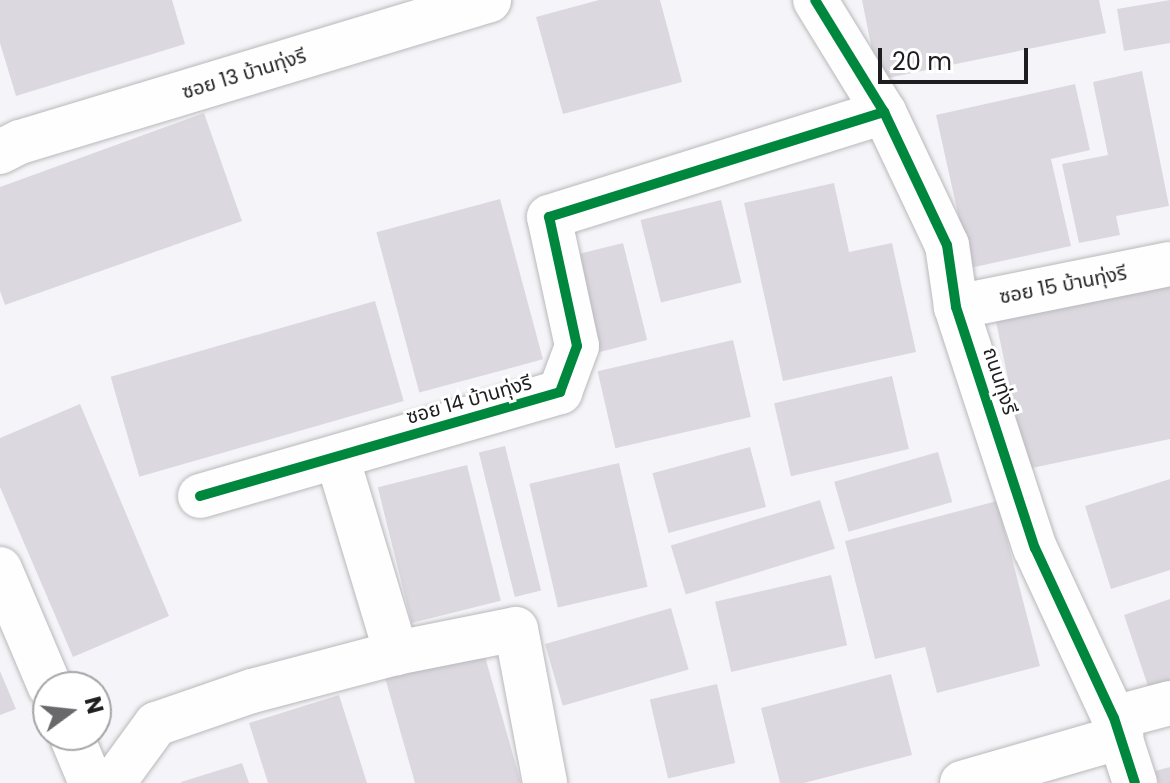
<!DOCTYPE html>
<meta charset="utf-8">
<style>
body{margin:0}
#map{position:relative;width:1170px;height:783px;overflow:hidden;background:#f5f5f9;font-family:Poppins,"Noto Sans Thai",sans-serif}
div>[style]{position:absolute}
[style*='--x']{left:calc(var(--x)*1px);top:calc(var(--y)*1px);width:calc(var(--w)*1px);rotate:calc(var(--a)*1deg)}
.building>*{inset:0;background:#dcd8e0;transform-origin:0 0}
.roads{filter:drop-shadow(0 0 2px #b9b9bb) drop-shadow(0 0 2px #b9b9bb)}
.minor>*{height:44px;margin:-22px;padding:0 22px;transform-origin:22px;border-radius:22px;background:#fefefe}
.tertiary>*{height:44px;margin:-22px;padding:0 22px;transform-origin:22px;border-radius:22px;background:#fefefe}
.cycleway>*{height:10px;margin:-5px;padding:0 5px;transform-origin:5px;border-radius:5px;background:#00873e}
span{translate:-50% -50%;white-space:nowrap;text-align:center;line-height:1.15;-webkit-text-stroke:6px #fff;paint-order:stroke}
.street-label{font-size:20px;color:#1e1e20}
.north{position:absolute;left:32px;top:671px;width:80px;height:80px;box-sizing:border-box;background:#fff;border:2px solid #a5a5a6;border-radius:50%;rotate:75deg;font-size:22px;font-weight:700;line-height:32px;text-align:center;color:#1e1e20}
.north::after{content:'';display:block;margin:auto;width:28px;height:36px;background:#69696c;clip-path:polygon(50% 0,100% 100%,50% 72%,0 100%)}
.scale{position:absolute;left:878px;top:48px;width:150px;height:36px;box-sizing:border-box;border:4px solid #1e1e20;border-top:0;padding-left:10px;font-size:24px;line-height:28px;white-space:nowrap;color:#1e1e20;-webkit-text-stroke:6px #fff;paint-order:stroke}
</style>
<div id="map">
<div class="building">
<div style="clip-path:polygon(0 0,172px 0,185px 44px,16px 96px,0 43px)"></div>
<div style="clip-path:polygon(599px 0,660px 0,682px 82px,563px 114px,536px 17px)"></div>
<div style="clip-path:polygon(862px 0,1099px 0,1106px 33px,878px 80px)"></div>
<div style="clip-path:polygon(1170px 0,1170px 43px,1124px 51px,1117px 9px)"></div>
<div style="clip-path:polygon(1142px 71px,1169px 206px,1116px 216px,1120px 235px,1079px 243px,1062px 164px,1108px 155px,1093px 82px)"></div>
<div style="clip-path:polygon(1075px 84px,1090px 150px,1051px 159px,1071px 246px,970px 268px,936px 115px)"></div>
<div style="clip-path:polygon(204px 113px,242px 221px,5px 305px,0 291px,0 187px)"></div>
<div style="clip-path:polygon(834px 183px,849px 252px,892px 243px,916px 352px,783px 381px,744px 203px)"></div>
<div style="left:500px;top:199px;width:166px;height:128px;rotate:75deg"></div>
<div style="left:721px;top:200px;width:85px;height:83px;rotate:76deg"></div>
<div style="left:623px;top:243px;width:100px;height:50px;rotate:76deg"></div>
<div style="clip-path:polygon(1170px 280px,1170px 439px,1027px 469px,995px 317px)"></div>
<div style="left:375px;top:301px;width:104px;height:275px;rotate:74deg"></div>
<div style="left:733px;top:340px;width:79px;height:139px;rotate:77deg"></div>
<div style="left:892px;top:376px;width:75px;height:121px;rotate:77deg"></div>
<div style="clip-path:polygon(80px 404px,169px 616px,73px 657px,0 487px,0 438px)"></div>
<div style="left:505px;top:446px;width:149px;height:27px;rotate:76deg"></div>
<div style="left:750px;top:447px;width:62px;height:101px;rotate:75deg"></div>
<div style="left:938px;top:452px;width:52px;height:108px;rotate:74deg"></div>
<div style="left:619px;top:463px;width:127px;height:92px;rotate:77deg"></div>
<div style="left:467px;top:465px;width:140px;height:92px;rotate:76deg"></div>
<div style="clip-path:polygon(1170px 479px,1170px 570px,1111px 589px,1085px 506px)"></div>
<div style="left:820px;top:500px;width:51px;height:156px;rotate:73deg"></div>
<div style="clip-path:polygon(997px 501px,1040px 666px,937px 693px,925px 647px,875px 659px,845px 541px)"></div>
<div style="left:831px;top:575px;width:72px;height:119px;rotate:77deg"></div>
<div style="clip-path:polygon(1170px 599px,1170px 689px,1151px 695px,1124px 615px)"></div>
<div style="left:671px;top:608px;width:64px;height:131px;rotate:74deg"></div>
<div style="clip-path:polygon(482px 646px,521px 783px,415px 783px,384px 674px)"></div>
<div style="clip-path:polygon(0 671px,16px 709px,0 715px)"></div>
<div style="clip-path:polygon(891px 674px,912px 755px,804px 783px,780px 783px,761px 708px)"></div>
<div style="left:717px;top:684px;width:81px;height:69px;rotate:77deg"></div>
<div style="clip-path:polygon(339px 695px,367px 783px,268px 783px,249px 723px)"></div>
<div style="clip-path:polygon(242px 763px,249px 783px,181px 783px,181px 782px)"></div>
<div style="clip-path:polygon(1170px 767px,1170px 783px,1159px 783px,1155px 771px)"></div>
</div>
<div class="roads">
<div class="minor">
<div style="--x:0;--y:152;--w:22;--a:-27"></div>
<div style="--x:20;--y:142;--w:490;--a:-16.8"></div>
<div style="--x:956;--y:307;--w:218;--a:-11.4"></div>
<div style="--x:337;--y:457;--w:205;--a:73.2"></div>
<div style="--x:200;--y:496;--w:375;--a:-16.1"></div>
<div style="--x:560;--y:392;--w:49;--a:-69.7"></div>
<div style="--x:577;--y:346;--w:132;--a:-102.2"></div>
<div style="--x:549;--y:217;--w:351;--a:-17.4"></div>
<div style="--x:0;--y:569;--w:128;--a:67"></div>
<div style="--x:1114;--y:718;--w:58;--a:-15"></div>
<div style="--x:71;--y:735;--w:52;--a:67.4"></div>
<div style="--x:113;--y:783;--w:73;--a:-53.9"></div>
<div style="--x:156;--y:724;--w:102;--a:-19"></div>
<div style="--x:252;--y:691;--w:149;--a:-14.8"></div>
<div style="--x:396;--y:653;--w:122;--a:-11.3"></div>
<div style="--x:516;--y:629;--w:157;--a:79.3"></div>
<div style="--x:962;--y:783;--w:166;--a:-16.1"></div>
</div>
<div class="tertiary">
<div style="--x:815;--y:0;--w:132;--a:58.4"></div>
<div style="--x:884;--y:112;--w:147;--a:64.7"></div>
<div style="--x:947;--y:245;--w:63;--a:81.7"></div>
<div style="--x:956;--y:307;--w:254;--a:71.9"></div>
<div style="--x:1035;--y:548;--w:187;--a:65.1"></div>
<div style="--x:1114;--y:718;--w:68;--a:72.1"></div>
</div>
</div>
<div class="cycleway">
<div style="--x:815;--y:0;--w:132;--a:58.4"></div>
<div style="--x:884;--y:112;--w:147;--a:64.7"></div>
<div style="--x:947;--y:245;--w:63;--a:81.7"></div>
<div style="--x:956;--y:307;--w:254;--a:71.9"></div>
<div style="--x:1035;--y:548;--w:187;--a:65.1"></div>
<div style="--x:1114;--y:718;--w:68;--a:72.1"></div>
<div style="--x:200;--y:496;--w:375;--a:-16.1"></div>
<div style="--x:560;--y:392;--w:49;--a:-69.7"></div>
<div style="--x:577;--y:346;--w:132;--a:-102.2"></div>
<div style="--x:549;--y:217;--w:351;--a:-17.4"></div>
</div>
<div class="street-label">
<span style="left:244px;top:74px;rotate:-17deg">ซอย 13 บ้านทุ่งรี</span>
<span style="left:1063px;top:285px;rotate:-11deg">ซอย 15 บ้านทุ่งรี</span>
<span style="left:1000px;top:381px;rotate:72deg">ถนนทุ่งรี</span>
<span style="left:469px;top:400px;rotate:-16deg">ซอย 14 บ้านทุ่งรี</span>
</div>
<div class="north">N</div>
<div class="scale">20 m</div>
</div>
